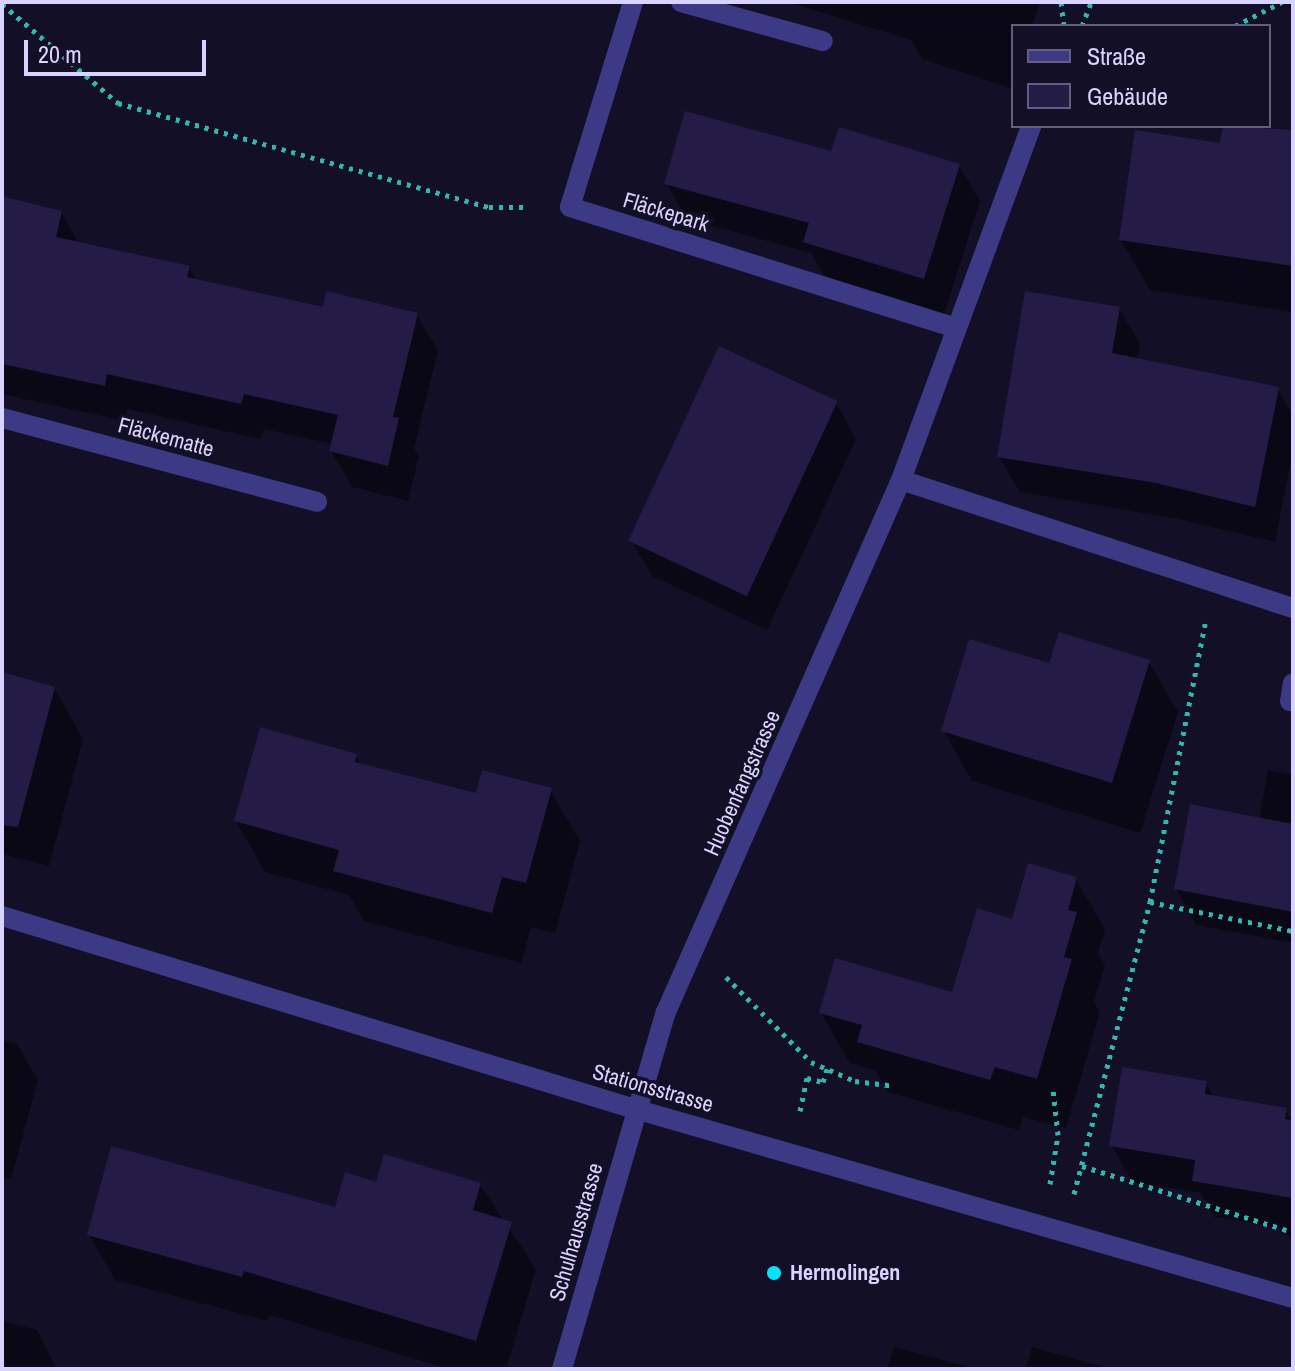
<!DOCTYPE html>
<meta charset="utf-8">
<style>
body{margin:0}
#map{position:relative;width:1295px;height:1371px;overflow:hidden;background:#130f26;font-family:"Archivo Narrow",sans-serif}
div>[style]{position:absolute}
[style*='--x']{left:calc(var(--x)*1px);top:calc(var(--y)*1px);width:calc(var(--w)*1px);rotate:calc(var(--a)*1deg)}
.shadow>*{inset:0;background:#0007}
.building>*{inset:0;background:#241b47;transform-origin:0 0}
.path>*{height:5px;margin-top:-2.5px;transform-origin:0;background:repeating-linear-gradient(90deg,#2fb8b0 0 4px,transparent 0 10px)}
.lane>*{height:20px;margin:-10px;padding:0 10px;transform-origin:10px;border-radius:10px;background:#3d3a85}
.street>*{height:20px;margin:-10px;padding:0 10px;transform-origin:10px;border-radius:10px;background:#3d3a85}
.dots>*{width:22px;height:22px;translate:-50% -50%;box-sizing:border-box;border:4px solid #130f26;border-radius:50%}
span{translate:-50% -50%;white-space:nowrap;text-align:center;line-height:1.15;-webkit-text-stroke:7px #130f26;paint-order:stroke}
.street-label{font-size:22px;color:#d9d4ff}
.poi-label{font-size:22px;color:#d9d4ff;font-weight:700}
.left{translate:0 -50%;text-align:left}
.frame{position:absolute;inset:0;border:4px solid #d9d4ff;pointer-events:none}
.legend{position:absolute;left:1011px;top:24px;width:260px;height:104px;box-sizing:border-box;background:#130f26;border:2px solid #625e7d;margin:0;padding:10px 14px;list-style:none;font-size:24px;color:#d9d4ff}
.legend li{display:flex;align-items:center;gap:16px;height:40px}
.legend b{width:40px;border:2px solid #625e7d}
.scale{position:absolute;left:24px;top:40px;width:182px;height:36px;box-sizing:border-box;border:4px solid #d9d4ff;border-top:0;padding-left:10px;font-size:24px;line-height:28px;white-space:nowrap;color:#d9d4ff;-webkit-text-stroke:6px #130f26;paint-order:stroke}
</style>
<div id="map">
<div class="shadow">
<div style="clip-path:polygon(788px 2px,1040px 2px,1032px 26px,1013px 26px,1011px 88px,922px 59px,911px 40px)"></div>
<div style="clip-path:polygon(1225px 126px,1293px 132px,1293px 312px,1150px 290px,1121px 240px,1222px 145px)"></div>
<div style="clip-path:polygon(833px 154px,959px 165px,980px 201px,944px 314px,826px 278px,811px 253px,687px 219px,666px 183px)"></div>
<div style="clip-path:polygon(2px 198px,61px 212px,79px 244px,189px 267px,197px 281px,324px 309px,417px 315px,438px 351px,414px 448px,419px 456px,408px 501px,352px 487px,331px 451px,333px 444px,264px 429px,261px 439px,127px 409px,125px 421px,2px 394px)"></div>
<div style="clip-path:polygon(1119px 308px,1140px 344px,1137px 360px,1277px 388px,1293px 415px,1293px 450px,1275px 542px,1178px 519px,1020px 492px,999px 457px)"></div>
<div style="clip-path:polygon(836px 403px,856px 439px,767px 630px,652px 576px,631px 540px)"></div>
<div style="clip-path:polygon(1148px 661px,1178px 712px,1140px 833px,972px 781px,943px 730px,1050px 665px)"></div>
<div style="clip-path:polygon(2px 674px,54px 688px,83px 739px,49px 866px,2px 854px)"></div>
<div style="clip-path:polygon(356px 756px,362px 766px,477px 795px,550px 790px,580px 841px,555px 933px,531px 927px,521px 963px,364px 921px,349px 895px,265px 872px,236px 821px)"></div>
<div style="clip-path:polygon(1268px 770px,1293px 775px,1293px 943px,1196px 925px,1176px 889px,1259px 820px)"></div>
<div style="clip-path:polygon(1076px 879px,1105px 930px,1098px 953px,1105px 965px,1094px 1002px,1100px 1012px,1066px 1128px,1023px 1117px,1019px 1130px,888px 1092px,876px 1071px,850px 1063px,821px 1013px,953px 995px,1013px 921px)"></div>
<div style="clip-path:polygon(2px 1040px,17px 1044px,38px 1080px,11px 1179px,2px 1177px)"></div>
<div style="clip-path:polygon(1206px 1083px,1214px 1098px,1285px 1110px,1293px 1122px,1293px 1245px,1283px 1228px,1214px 1217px,1201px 1193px,1132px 1182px,1112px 1146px)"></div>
<div style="clip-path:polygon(480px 1185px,536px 1269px,506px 1369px,449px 1369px,269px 1315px,268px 1321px,115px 1280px,89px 1234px,336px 1209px)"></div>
<div style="clip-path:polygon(2px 1321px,37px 1330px,57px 1369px,2px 1369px)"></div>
<div style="clip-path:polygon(894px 1347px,976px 1369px,887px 1369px)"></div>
<div style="clip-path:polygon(1032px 1347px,1111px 1369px,1026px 1369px)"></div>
</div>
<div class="building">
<div style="clip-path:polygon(685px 111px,831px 151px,839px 127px,960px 164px,924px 279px,803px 242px,809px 223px,664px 184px)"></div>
<div style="clip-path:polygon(1223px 126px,1293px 130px,1293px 266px,1119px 240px,1135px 130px,1220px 143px)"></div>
<div style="clip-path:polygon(2px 196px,62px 211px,56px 237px,190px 266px,187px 277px,323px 307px,326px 291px,418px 313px,393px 417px,399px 418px,388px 466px,329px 451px,338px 415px,244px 394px,241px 404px,107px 374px,105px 386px,2px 364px)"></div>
<div style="clip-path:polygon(1025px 291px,1120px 307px,1112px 353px,1279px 387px,1255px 507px,1156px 483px,997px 457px)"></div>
<div style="left:719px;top:346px;width:131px;height:215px;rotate:25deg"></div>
<div style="clip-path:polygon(1059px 632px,1150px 660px,1112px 783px,941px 731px,969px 639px,1049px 663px)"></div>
<div style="clip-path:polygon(2px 672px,55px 687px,18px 827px,2px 825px)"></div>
<div style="clip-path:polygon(260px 727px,357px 754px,355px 762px,476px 793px,482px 770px,552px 788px,526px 883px,502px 877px,492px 913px,333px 871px,339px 850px,234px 821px)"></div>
<div style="clip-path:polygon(1190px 804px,1293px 824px,1293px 912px,1174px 889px)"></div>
<div style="clip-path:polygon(1028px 863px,1077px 877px,1068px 910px,1077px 912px,1064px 957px,1072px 959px,1037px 1079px,995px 1067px,990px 1080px,857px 1042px,862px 1025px,819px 1013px,835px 958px,952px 992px,977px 908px,1012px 919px)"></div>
<div style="clip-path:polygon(1122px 1067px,1207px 1081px,1205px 1094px,1287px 1108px,1285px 1119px,1293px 1120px,1293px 1198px,1192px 1181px,1195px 1160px,1109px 1146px)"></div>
<div style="clip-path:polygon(111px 1146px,335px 1207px,345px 1172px,376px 1182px,384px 1154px,481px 1183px,473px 1210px,512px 1222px,476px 1341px,244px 1271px,242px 1277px,87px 1235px)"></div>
</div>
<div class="path">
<div style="--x:1061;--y:2;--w:24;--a:83"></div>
<div style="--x:2;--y:4;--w:153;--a:40.5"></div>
<div style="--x:118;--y:103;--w:385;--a:15.7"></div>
<div style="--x:489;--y:207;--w:40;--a:0"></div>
<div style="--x:1082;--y:26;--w:26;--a:-69"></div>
<div style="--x:1235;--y:26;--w:53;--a:-27.1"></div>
<div style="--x:1150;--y:902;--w:146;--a:11.5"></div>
<div style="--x:726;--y:977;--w:120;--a:45"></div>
<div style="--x:811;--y:1062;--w:48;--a:23.4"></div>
<div style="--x:855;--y:1081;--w:39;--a:7"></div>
<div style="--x:800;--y:1111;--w:34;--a:-78"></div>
<div style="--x:807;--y:1078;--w:16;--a:14"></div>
<div style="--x:823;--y:1082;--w:14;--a:-73"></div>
<div style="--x:1082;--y:1166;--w:221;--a:17.4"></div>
<div style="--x:1050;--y:1184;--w:50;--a:-80.7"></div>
<div style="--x:1058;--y:1135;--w:46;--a:-96.2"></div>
<div style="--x:1074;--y:1194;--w:302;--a:-75.4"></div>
<div style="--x:1150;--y:902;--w:284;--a:-78.8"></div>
</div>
<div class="lane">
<div style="--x:681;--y:2;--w:147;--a:15.4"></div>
<div style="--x:1290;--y:701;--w:18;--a:-81"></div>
</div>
<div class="street">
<div style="--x:633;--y:2;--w:214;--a:107.1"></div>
<div style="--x:570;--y:207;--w:401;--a:17.4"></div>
<div style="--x:2;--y:418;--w:326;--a:14.9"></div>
<div style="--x:901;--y:480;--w:412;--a:18.1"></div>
<div style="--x:2;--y:916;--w:662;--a:16.96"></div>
<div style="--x:635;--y:1109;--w:685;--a:16.03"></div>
<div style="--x:562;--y:1369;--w:372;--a:-73.8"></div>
<div style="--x:666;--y:1012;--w:582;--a:-66.17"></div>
<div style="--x:901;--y:480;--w:377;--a:-69.8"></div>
</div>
<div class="dots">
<div style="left:774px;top:1273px;background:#00e5ff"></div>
</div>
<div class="street-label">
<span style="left:666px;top:212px;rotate:17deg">Fläckepark</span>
<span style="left:166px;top:437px;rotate:15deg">Fläckematte</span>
<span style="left:742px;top:783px;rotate:-66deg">Huobenfangstrasse</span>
<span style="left:653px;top:1088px;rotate:16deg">Stationsstrasse</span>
<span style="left:576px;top:1232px;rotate:-74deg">Schulhausstrasse</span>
</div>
<div class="poi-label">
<span class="left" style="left:790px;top:1273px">Hermolingen</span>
</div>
<div class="frame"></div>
<ul class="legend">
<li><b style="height:10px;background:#3d3a85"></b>Straße</li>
<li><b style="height:22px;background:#241b47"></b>Gebäude</li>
</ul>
<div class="scale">20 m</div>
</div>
